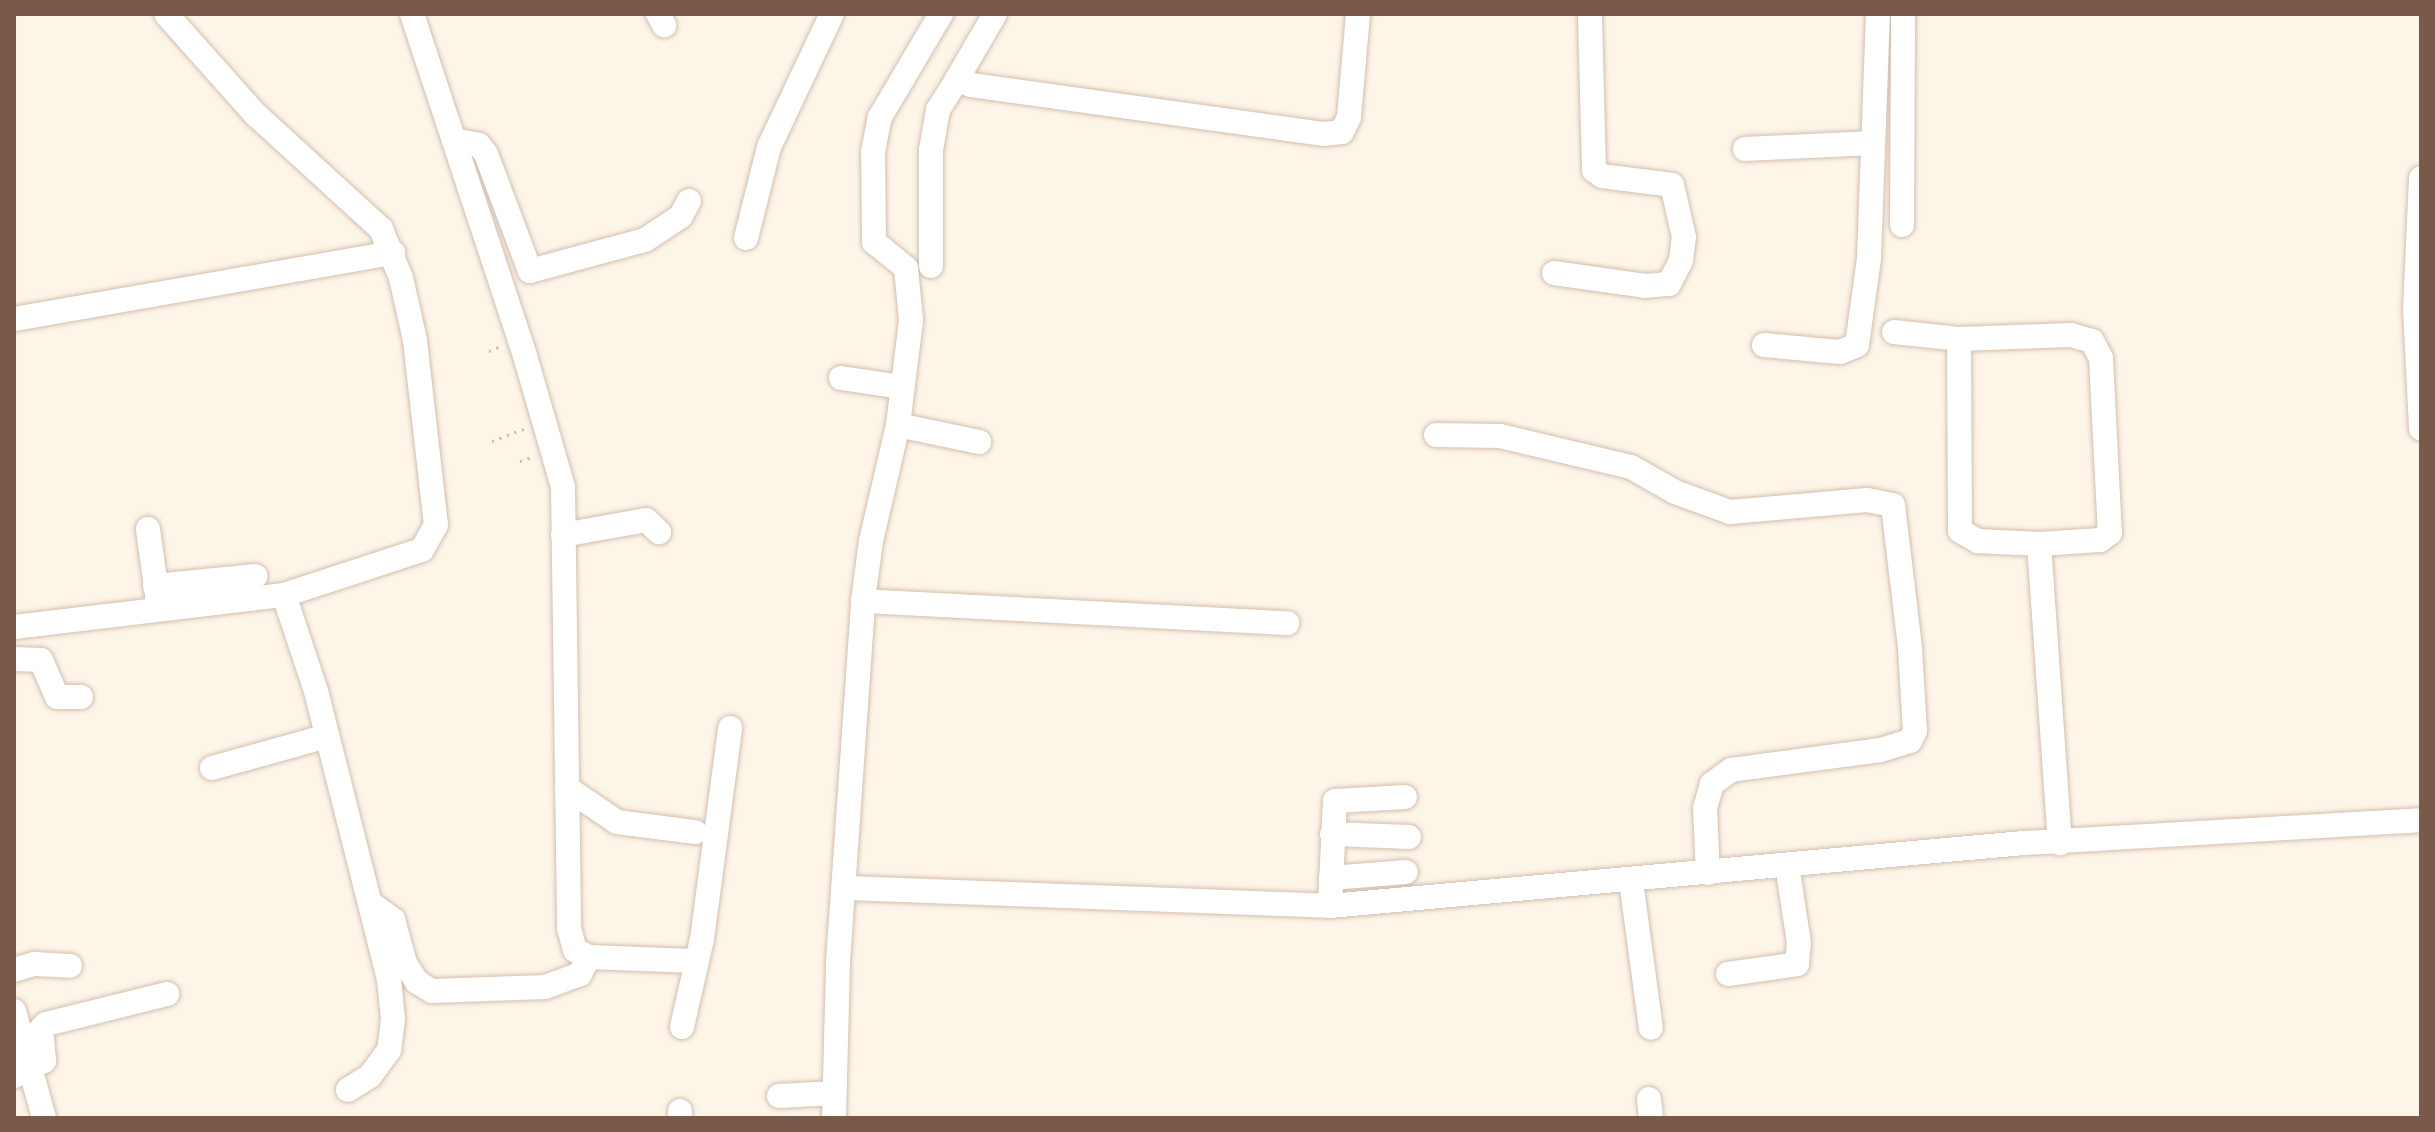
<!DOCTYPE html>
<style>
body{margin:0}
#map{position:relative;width:2435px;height:1132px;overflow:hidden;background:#fdf5e8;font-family:Mulish,sans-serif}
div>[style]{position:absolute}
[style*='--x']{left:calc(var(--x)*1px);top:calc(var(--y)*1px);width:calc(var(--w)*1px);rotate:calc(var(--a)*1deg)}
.path>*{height:3px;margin-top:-1.5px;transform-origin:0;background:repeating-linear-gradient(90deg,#d9b6a0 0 2px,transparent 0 8px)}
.roads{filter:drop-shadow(0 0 2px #d3beaf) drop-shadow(0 0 2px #d3beaf)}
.minor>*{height:24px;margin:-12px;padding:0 12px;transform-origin:12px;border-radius:12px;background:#fff}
span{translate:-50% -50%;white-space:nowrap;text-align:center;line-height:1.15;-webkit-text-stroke:6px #fff9ef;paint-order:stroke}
.frame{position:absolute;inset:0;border:16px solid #795a4a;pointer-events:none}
</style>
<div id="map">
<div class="path">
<div style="--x:489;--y:351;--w:13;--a:-23"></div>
<div style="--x:492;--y:441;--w:36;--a:-21"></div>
<div style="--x:520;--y:461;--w:13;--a:-18"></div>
</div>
<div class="roads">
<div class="minor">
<div style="--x:412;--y:14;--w:360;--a:71.7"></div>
<div style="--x:525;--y:356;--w:136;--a:73.8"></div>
<div style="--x:563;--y:487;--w:441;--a:89.2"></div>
<div style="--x:569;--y:928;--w:23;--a:75"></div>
<div style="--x:575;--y:950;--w:16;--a:27"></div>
<div style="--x:589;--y:957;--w:104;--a:2.2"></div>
<div style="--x:658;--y:14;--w:13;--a:61"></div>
<div style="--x:995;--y:14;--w:75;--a:120.3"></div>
<div style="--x:957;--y:79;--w:15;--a:23"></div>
<div style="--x:971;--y:85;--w:355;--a:7.9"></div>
<div style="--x:1323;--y:134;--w:19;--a:-6"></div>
<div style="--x:1342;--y:132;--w:17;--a:-65"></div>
<div style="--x:1349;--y:117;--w:103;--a:-85"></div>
<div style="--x:454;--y:140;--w:25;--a:11"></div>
<div style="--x:479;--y:145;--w:11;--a:52"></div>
<div style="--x:486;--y:154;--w:125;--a:69.4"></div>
<div style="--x:530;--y:271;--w:119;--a:-15.1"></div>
<div style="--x:645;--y:240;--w:43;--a:-33.7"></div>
<div style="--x:681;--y:216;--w:17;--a:-62"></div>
<div style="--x:1745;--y:149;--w:128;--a:-2.7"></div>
<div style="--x:2421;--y:178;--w:131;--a:92.6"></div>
<div style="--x:2415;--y:309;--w:120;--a:87.1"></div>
<div style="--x:1902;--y:225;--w:211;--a:-89.7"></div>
<div style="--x:746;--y:238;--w:94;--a:-75.8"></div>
<div style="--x:769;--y:147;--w:147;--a:-64.7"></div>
<div style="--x:931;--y:266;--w:116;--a:-90"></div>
<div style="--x:931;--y:150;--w:41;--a:-80.1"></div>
<div style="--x:938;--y:110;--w:36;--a:-58"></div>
<div style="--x:1554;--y:273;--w:92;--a:8.1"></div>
<div style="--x:1645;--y:286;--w:24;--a:-5"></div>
<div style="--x:1669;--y:284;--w:27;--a:-63"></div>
<div style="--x:1681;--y:260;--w:23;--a:-83"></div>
<div style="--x:1684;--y:237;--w:53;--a:-103"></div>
<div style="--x:1672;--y:185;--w:71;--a:-172.7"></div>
<div style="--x:1602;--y:176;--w:10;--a:-143"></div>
<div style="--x:1594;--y:170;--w:156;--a:-91.5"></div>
<div style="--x:14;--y:319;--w:385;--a:-9.9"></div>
<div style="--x:1894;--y:332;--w:65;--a:6.1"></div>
<div style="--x:1959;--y:339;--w:112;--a:-2"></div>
<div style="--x:2071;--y:335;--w:22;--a:16"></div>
<div style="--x:2092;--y:341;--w:19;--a:62"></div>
<div style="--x:2101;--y:358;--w:175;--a:87.1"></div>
<div style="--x:2110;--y:533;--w:12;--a:145"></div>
<div style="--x:2100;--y:540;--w:61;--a:176.2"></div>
<div style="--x:2039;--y:544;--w:300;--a:86"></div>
<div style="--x:1959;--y:339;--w:192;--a:89.7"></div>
<div style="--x:1960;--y:531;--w:21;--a:29"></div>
<div style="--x:1978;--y:541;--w:61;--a:2.8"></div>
<div style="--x:1764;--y:345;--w:76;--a:5.3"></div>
<div style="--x:1840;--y:352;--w:18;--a:-22"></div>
<div style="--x:1857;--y:345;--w:88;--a:-82.1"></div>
<div style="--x:1869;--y:258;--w:244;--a:-87.9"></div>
<div style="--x:841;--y:378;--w:62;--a:8.4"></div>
<div style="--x:898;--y:425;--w:83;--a:11.9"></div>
<div style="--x:1436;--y:435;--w:64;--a:0.9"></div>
<div style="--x:1500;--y:436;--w:135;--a:13.3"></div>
<div style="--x:1631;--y:467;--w:51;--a:29.6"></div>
<div style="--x:1675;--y:492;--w:59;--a:20"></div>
<div style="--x:1730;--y:512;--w:138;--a:-5"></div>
<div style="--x:1867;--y:500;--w:26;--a:11"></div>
<div style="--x:1893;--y:505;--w:144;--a:83.2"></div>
<div style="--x:1910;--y:648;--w:83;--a:86.6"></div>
<div style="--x:1915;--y:731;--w:11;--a:117"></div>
<div style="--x:1910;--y:741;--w:30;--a:163"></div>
<div style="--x:1881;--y:750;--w:151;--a:172.4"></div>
<div style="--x:1731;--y:770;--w:24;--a:144"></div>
<div style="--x:1712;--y:784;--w:25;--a:106"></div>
<div style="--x:1705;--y:808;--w:65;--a:87.4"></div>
<div style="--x:148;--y:529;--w:74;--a:82.2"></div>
<div style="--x:563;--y:535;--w:84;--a:-10.2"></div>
<div style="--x:646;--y:520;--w:18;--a:43"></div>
<div style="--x:155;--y:586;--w:101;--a:-5.7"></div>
<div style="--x:284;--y:595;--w:101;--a:71.6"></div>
<div style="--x:316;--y:691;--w:297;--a:75.8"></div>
<div style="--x:389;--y:979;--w:40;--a:84.3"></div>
<div style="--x:393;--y:1019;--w:31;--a:97"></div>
<div style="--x:389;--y:1050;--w:32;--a:126"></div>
<div style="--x:370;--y:1076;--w:26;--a:148"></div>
<div style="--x:863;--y:601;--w:425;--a:3"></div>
<div style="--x:14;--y:627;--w:272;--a:-6.8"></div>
<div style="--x:284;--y:595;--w:145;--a:-18.1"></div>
<div style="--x:422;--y:550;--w:29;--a:-61"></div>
<div style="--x:436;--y:525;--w:186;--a:-96.5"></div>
<div style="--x:415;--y:340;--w:64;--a:-102.7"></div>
<div style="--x:401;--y:278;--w:53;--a:-112.2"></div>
<div style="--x:381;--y:229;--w:169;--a:-137.6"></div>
<div style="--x:256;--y:115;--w:135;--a:-131.7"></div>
<div style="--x:14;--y:659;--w:27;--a:2"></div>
<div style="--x:41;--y:660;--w:40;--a:66.6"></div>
<div style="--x:57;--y:697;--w:24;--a:0"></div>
<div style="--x:212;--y:768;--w:119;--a:-15.5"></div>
<div style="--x:567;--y:788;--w:60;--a:34.2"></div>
<div style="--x:617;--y:822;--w:79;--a:7.3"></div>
<div style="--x:1332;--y:834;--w:77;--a:2.2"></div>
<div style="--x:1331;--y:878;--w:75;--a:-4.6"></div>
<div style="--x:1631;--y:881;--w:148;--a:82.3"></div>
<div style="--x:846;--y:888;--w:484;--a:2.1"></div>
<div style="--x:1330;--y:906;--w:697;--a:-5.19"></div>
<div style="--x:2024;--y:843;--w:398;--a:-3.3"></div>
<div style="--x:370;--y:903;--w:29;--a:36"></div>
<div style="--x:393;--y:920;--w:45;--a:74.4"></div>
<div style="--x:405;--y:963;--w:22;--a:58"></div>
<div style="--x:417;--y:982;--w:17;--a:31"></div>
<div style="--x:432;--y:991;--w:113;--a:-2"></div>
<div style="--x:545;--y:987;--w:37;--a:-20"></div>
<div style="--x:580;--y:974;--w:19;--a:-62"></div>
<div style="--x:1330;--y:906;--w:105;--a:-87.3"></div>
<div style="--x:1335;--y:801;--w:70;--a:-3.3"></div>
<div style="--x:14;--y:970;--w:21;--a:-17"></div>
<div style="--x:34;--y:964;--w:36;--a:3"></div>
<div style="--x:1728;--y:974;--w:70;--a:-8.2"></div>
<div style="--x:1797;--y:964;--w:21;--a:-85"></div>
<div style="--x:1799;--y:943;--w:79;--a:-98.7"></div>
<div style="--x:14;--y:1011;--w:111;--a:74.3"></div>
<div style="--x:682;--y:1027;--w:90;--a:-77.2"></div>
<div style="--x:702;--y:939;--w:213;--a:-82.4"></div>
<div style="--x:14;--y:1076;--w:34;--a:-27"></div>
<div style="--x:44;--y:1061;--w:32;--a:-95"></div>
<div style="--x:41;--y:1029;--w:7;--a:-45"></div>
<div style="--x:46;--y:1024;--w:125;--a:-13.9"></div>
<div style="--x:779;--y:1096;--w:55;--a:-3.1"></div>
<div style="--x:1649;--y:1099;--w:19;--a:84"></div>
<div style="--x:680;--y:1111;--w:7;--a:90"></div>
<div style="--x:834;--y:1118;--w:156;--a:-88.5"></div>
<div style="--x:838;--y:962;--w:362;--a:-86"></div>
<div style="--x:863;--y:601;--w:61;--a:-82.4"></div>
<div style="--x:871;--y:541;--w:119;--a:-76.9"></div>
<div style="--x:898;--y:425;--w:106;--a:-82.9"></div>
<div style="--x:911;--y:320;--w:52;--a:-95.5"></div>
<div style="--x:906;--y:268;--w:41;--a:-140.9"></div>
<div style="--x:874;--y:242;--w:90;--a:-90.6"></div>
<div style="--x:873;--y:152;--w:36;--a:-79"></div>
<div style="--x:880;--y:117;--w:120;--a:-59.4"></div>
</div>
</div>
<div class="frame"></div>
</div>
